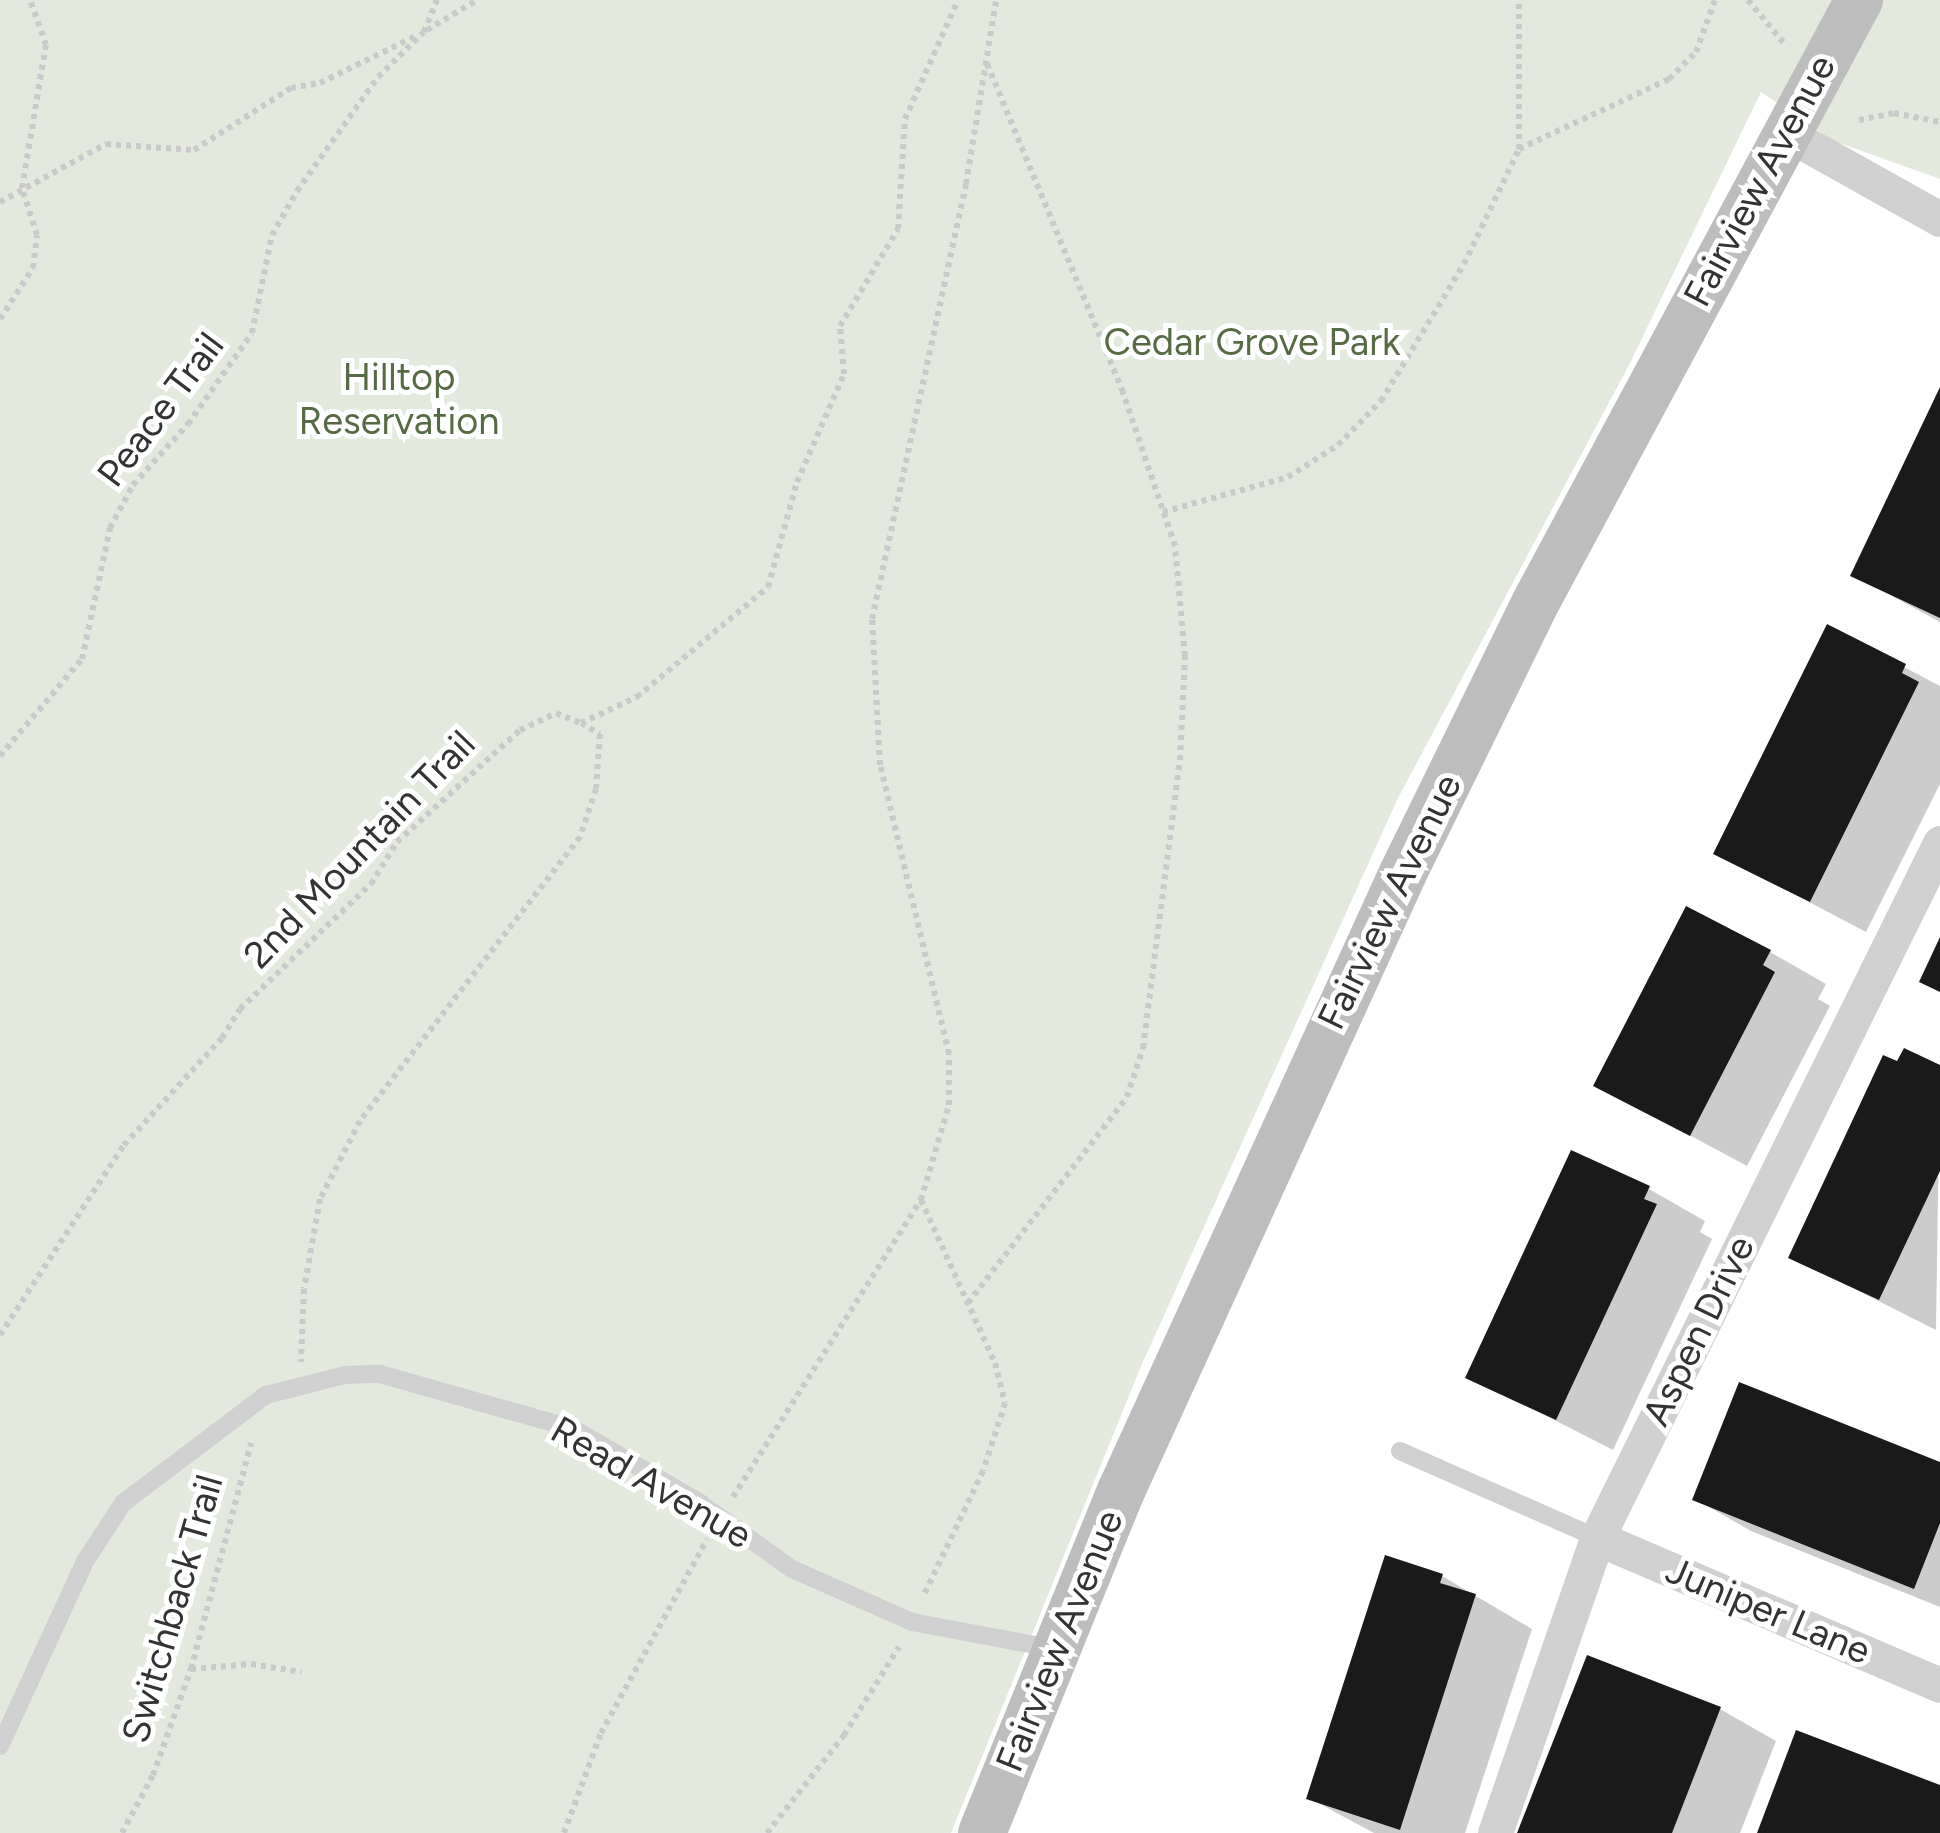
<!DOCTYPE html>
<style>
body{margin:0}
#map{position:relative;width:1940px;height:1833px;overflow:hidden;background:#fff;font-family:Figtree,sans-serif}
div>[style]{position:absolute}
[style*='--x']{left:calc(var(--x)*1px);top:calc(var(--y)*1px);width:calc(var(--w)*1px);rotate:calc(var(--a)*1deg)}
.green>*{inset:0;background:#e3e9dd}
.shadow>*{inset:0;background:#0003}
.building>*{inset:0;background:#1a1a1a}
.path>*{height:6px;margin-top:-3px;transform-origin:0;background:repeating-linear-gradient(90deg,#cacaca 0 5px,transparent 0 10px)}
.lane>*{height:18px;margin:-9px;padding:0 9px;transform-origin:9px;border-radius:9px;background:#d0d0d0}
.street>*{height:35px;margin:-17.5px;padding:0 17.5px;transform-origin:17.5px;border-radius:17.5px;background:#d0d0d0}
.secondary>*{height:48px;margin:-24px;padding:0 24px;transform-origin:24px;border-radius:24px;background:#bdbdbd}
span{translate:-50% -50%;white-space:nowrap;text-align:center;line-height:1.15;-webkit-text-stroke:10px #fff;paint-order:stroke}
.street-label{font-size:38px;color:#333}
.park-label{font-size:38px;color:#566b43}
</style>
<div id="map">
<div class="green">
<div style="clip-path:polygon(0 0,1940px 0,1940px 179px,1834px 141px,1761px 92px,1630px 363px,1398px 798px,1142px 1364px,951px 1833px,0 1833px)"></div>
</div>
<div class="shadow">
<div style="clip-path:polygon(1940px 393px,1940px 622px,1853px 575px)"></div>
<div style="clip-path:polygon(1828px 627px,1940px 686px,1940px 784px,1866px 932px,1716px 853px)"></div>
<div style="clip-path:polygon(1770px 952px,1826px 984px,1818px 999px,1830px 1006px,1747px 1166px,1596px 1085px)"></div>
<div style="clip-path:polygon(1898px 1065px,1940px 1068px,1936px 1330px,1791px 1257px)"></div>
<div style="clip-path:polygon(1649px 1189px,1705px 1221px,1700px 1232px,1712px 1239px,1613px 1450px,1468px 1376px)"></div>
<div style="clip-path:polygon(1940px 1465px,1940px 1607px,1751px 1531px,1695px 1499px)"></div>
<div style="clip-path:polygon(1442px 1576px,1532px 1629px,1465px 1833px,1374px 1833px,1309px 1798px)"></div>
<div style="clip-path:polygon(1720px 1709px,1776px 1741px,1740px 1833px,1520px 1833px)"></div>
</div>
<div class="building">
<div style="clip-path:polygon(1940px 387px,1940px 618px,1850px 576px)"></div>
<div style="clip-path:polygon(1827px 624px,1906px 664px,1902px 673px,1919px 682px,1810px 902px,1713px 854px)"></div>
<div style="clip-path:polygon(1686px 906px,1771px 950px,1763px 965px,1775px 972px,1690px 1136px,1593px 1086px)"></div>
<div style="clip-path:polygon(1940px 937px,1940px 992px,1919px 982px)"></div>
<div style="clip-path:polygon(1904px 1048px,1940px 1065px,1940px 1171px,1879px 1300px,1788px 1258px,1883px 1055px,1897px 1061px)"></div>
<div style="clip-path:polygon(1571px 1150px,1650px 1186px,1644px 1199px,1657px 1204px,1556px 1420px,1465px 1378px)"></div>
<div style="clip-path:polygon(1739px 1382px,1940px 1462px,1940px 1523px,1914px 1589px,1692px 1500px)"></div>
<div style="clip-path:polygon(1385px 1555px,1443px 1574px,1440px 1583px,1476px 1594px,1400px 1830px,1306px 1799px)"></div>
<div style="clip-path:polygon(1587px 1655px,1721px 1707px,1672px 1833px,1517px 1833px)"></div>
<div style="clip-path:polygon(1796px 1730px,1940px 1785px,1940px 1833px,1757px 1833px)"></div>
</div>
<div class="path">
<div style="--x:1748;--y:0;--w:55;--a:50.2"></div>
<div style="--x:427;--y:30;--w:58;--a:-31"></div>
<div style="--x:1859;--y:120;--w:36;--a:-11"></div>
<div style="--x:1894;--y:113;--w:47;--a:11.1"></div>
<div style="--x:1519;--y:149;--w:166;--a:-25"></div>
<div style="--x:1669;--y:79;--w:38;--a:-45"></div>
<div style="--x:1696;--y:52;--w:55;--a:-69.9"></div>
<div style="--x:0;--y:202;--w:121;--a:-28.7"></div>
<div style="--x:106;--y:144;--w:88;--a:3.9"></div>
<div style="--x:194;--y:150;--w:115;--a:-32.6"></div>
<div style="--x:291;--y:88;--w:29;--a:-10"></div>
<div style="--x:320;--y:83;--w:107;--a:-26.1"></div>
<div style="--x:0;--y:319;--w:61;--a:-57.1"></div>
<div style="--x:33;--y:268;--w:33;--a:-83"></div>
<div style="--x:37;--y:235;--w:49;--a:-107.7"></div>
<div style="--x:22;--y:188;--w:145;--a:-80.5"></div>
<div style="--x:46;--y:45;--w:48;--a:-109.6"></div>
<div style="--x:1163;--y:512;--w:130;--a:-15.6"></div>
<div style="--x:1288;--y:477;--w:59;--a:-32.6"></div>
<div style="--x:1338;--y:445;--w:62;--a:-45.7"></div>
<div style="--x:1381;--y:401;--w:160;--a:-58.8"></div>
<div style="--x:1464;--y:264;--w:127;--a:-64.4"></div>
<div style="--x:1519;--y:149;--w:149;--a:-90"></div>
<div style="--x:581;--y:723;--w:62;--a:-24.9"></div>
<div style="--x:637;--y:697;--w:171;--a:-40"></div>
<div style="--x:768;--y:587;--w:109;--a:-74.6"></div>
<div style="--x:797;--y:482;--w:118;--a:-66.5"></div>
<div style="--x:844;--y:374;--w:48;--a:-94.8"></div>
<div style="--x:840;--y:326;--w:113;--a:-59.1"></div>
<div style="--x:898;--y:229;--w:110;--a:-86.4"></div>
<div style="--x:905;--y:119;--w:130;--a:-66"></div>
<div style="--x:0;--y:756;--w:127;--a:-49.8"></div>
<div style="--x:82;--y:659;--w:134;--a:-77.9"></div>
<div style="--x:110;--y:528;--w:49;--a:-61.9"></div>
<div style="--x:133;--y:485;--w:82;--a:-48"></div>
<div style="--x:188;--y:424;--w:111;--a:-54.9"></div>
<div style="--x:252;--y:333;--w:100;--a:-78.5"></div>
<div style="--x:272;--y:235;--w:51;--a:-60.4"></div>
<div style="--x:297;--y:191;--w:140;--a:-54.6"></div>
<div style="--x:378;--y:77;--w:64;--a:-44.4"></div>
<div style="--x:424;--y:32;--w:35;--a:-68"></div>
<div style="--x:921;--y:1200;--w:179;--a:65.6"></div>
<div style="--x:995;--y:1363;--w:41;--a:76"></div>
<div style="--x:1005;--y:1403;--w:71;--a:107.9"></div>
<div style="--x:983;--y:1471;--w:140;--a:115.5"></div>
<div style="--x:968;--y:1303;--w:260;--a:-52.3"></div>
<div style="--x:1127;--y:1097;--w:52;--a:-71.9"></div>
<div style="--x:1143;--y:1048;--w:290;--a:-82.7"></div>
<div style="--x:1180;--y:760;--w:104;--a:-87.2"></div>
<div style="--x:1185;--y:656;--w:110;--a:-95.2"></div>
<div style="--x:1175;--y:546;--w:163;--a:-108.7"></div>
<div style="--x:1123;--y:392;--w:356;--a:-112.5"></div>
<div style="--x:0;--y:1335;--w:227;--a:-56.9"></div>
<div style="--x:124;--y:1145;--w:145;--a:-47.5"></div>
<div style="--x:222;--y:1038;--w:34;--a:-58"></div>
<div style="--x:240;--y:1009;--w:181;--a:-43.7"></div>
<div style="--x:371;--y:884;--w:49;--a:-58.2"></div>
<div style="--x:397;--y:842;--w:166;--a:-42.3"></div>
<div style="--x:520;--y:730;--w:40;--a:-25"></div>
<div style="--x:556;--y:713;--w:27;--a:22"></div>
<div style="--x:581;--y:723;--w:22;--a:30"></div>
<div style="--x:600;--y:734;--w:55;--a:94.2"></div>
<div style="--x:596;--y:789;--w:51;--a:108.4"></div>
<div style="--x:580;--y:837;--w:359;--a:127.8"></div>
<div style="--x:360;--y:1121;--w:88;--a:117.1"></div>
<div style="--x:320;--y:1199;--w:91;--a:100.1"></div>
<div style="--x:304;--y:1289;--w:73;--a:92.4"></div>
<div style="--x:733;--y:1497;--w:352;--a:-57.7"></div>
<div style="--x:921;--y:1200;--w:99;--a:-73.6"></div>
<div style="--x:949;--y:1105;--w:51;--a:-90"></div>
<div style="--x:949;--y:1054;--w:297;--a:-103.4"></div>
<div style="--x:880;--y:765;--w:146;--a:-93.1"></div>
<div style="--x:872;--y:619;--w:445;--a:-77.8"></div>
<div style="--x:966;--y:184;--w:186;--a:-80.7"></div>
<div style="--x:191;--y:1669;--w:60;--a:-4.8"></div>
<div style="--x:251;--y:1664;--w:51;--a:9.1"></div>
<div style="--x:122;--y:1833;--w:66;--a:-61.9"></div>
<div style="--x:153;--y:1775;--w:113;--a:-70.3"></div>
<div style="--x:191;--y:1669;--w:234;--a:-75.1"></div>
<div style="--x:564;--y:1833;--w:107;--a:-69.7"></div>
<div style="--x:601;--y:1733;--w:221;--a:-61.3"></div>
<div style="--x:767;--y:1833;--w:125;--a:-51.8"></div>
<div style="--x:844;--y:1735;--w:104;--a:-58"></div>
</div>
<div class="lane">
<div style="--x:1400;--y:1451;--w:215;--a:23.8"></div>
<div style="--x:0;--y:1746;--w:201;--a:-65.3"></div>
<div style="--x:84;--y:1563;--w:72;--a:-57"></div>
<div style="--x:123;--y:1503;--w:179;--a:-37.1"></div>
<div style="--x:266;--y:1395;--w:81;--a:-14.2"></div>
<div style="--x:345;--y:1375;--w:35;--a:-2"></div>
<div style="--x:380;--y:1374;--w:202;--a:15.8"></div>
<div style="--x:574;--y:1429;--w:146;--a:30.4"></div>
<div style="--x:700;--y:1503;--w:113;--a:35.7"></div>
<div style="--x:792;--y:1569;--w:131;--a:23.8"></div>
<div style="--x:912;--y:1622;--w:147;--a:10.6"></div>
</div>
<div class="street">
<div style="--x:1786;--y:133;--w:176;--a:29.2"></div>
<div style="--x:1597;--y:1538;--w:373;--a:23.2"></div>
<div style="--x:1495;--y:1833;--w:312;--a:-70.9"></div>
<div style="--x:1597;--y:1538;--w:775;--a:-63.73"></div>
</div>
<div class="secondary">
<div style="--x:982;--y:1833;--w:369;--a:-67.9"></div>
<div style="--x:1121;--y:1491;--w:679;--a:-65.47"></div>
<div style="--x:1403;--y:873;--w:306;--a:-63.9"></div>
<div style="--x:1538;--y:598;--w:679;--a:-61.77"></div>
</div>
<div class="street-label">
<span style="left:1760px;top:181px;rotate:-62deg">Fairview Avenue</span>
<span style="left:161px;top:410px;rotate:-53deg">Peace Trail</span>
<span style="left:360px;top:850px;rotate:-46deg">2nd Mountain Trail</span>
<span style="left:1390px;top:902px;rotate:-64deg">Fairview Avenue</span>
<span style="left:1699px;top:1331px;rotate:-64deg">Aspen Drive</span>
<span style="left:651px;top:1483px;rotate:30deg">Read Avenue</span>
<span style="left:173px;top:1609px;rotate:-74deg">Switchback Trail</span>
<span style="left:1768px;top:1611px;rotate:23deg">Juniper Lane</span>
<span style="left:1060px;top:1641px;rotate:-68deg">Fairview Avenue</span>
</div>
<div class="park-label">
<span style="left:1252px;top:343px">Cedar Grove Park</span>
<span style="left:399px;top:400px">Hilltop<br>Reservation</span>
</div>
</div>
